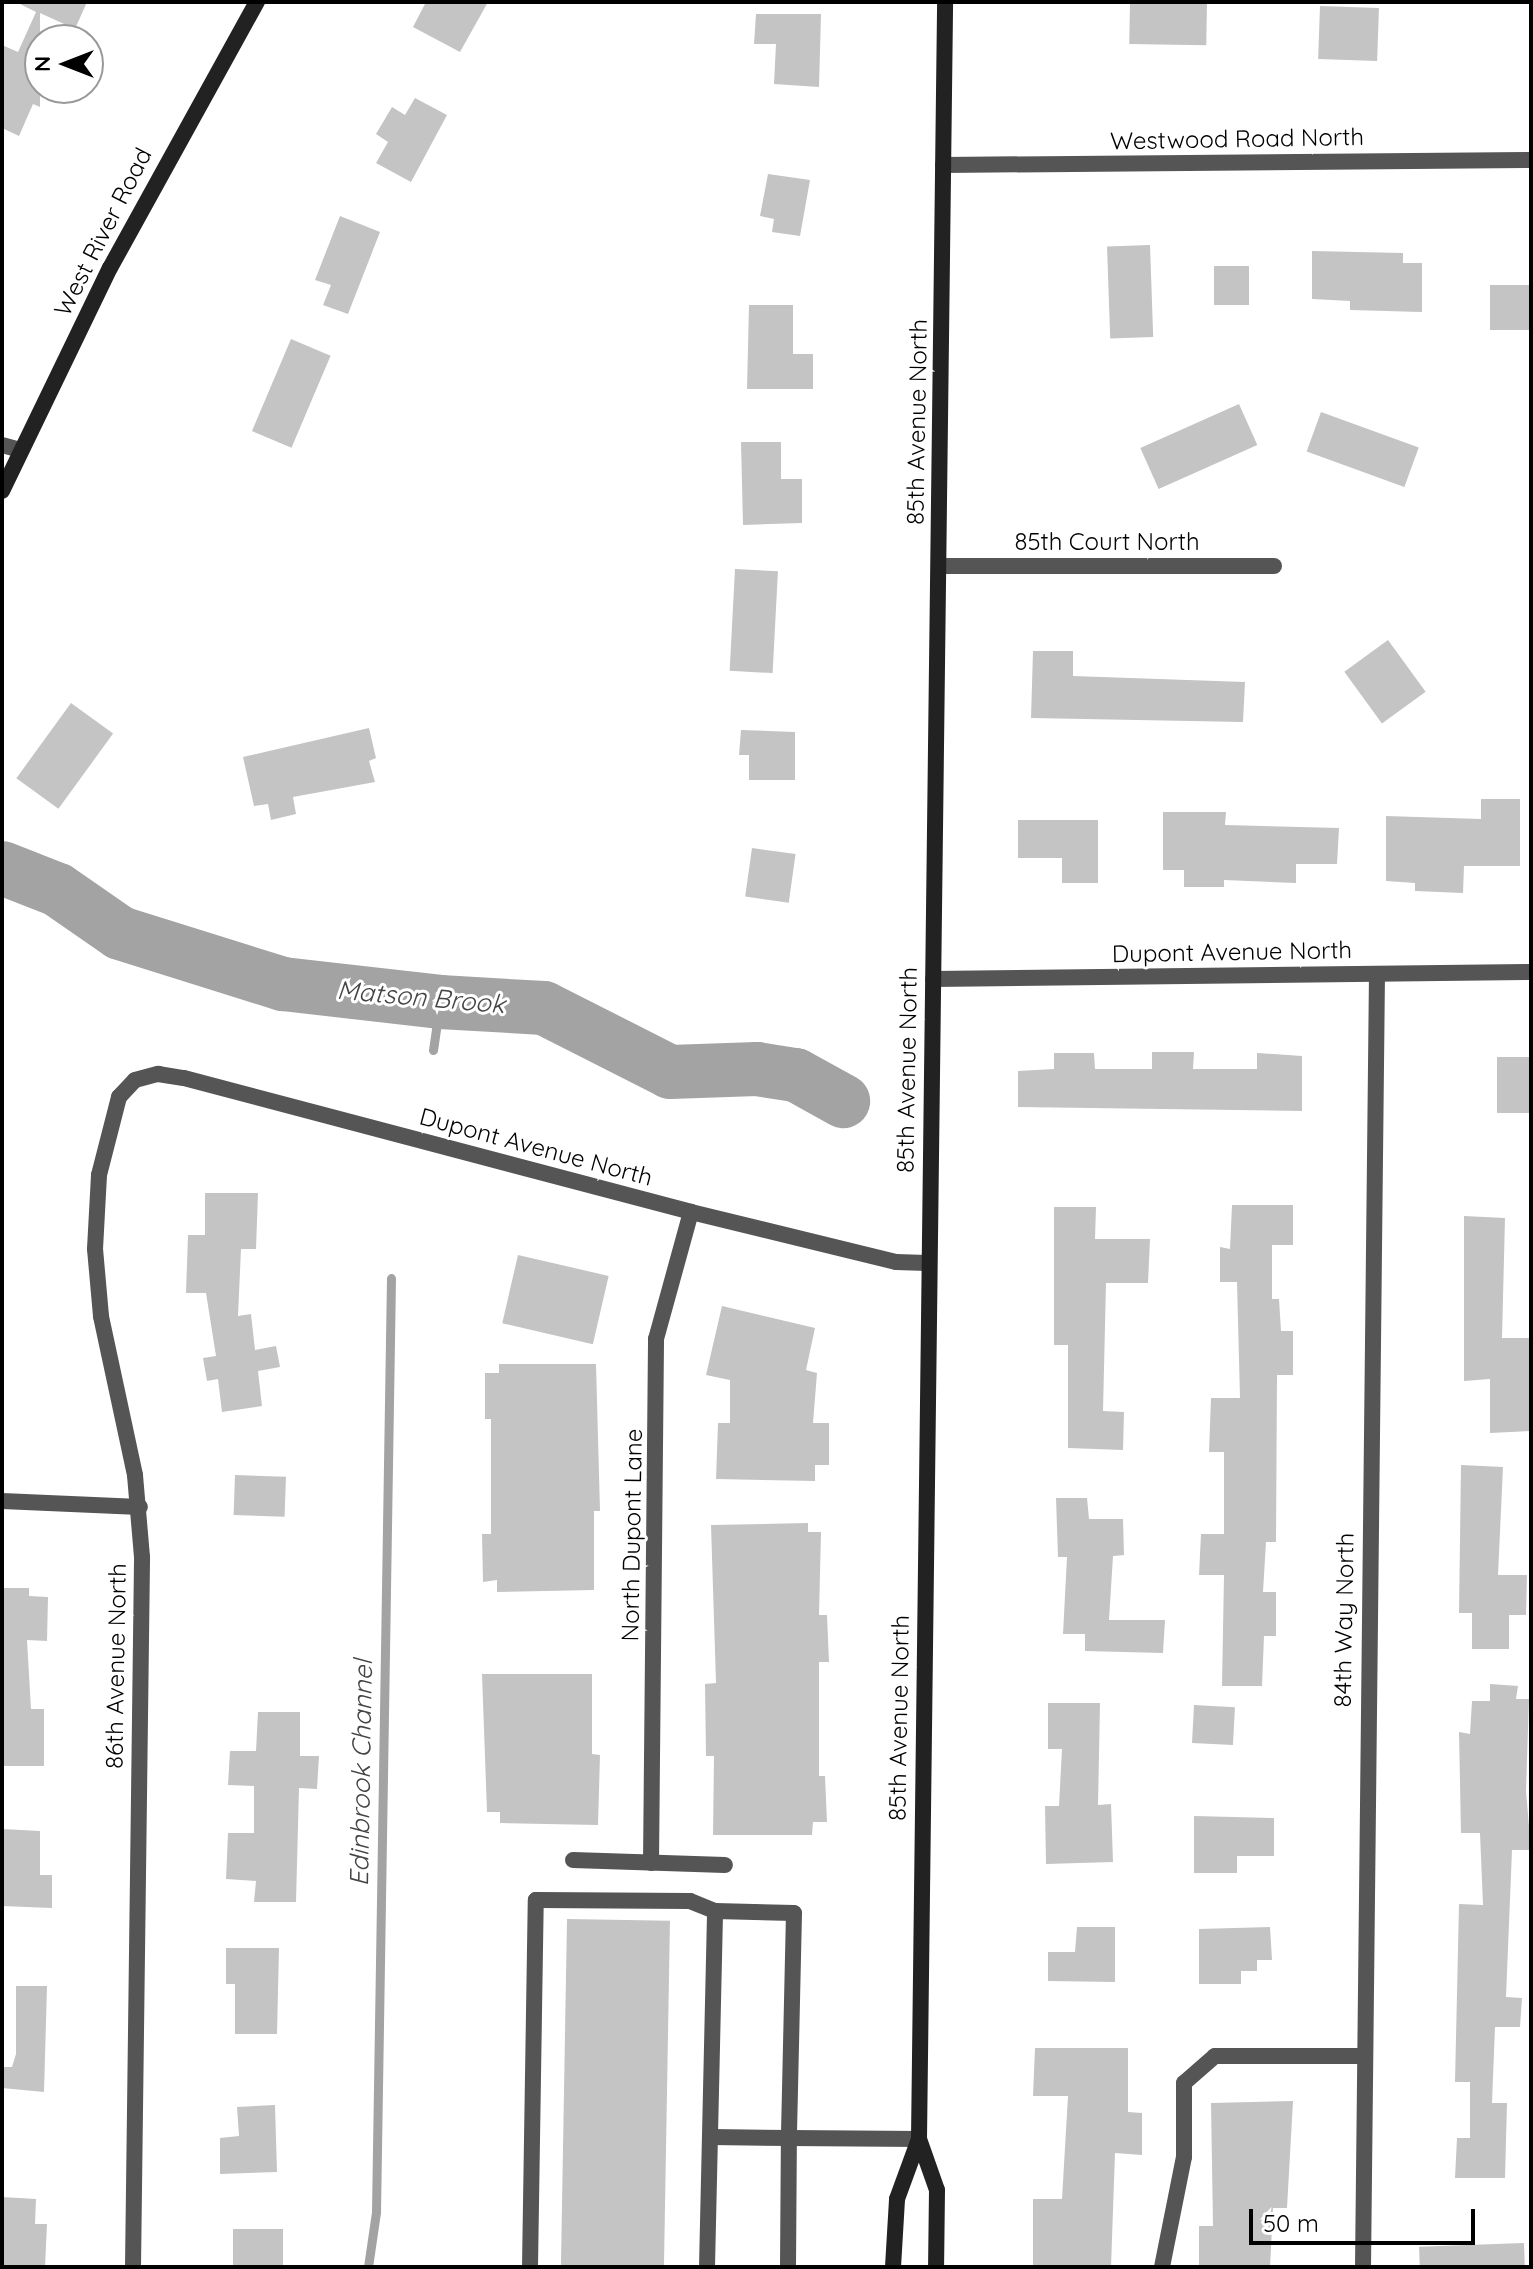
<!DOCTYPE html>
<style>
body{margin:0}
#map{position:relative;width:1533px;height:2269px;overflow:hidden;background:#fff;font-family:Quicksand,sans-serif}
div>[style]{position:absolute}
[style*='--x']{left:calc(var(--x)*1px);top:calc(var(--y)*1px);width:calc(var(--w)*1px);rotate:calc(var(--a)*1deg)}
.stream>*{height:9px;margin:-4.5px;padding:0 4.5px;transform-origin:4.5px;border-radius:4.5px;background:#a3a3a3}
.river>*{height:54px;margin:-27px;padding:0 27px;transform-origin:27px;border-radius:27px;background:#a3a3a3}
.building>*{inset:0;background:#c4c4c4;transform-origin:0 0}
.lane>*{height:16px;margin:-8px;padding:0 8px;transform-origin:8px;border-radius:8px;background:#555}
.street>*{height:16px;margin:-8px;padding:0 8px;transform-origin:8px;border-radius:8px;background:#555}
.secondary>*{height:16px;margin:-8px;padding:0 8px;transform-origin:8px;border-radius:8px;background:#222}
span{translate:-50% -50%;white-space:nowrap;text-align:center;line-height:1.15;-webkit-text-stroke:6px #fff;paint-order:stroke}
.street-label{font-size:24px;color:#000}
.water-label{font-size:26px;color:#444;font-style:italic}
.frame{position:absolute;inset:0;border:4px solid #000;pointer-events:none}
.north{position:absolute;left:24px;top:24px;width:80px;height:80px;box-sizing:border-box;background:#fff;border:2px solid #999;border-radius:50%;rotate:270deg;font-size:22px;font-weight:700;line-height:32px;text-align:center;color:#000}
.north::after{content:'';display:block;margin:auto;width:28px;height:36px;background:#000;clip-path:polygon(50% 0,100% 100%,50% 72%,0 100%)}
.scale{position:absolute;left:1249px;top:2209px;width:226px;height:36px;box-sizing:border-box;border:4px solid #000;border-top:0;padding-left:10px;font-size:24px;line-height:28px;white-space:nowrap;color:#000;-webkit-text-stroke:6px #fff;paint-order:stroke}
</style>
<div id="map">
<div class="stream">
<div style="--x:433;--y:1050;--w:49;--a:-81.7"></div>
<div style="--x:368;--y:2267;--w:56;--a:-81.7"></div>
<div style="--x:376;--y:2212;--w:934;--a:-89.08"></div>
</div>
<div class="river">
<div style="--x:2;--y:868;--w:60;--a:21.4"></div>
<div style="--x:58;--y:890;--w:75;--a:34.7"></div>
<div style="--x:120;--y:933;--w:171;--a:17.4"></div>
<div style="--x:283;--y:984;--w:158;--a:6.5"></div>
<div style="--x:440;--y:1002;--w:104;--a:3.3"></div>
<div style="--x:544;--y:1008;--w:141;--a:26.9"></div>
<div style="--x:670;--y:1072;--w:87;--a:-2"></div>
<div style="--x:757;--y:1069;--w:39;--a:9"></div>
<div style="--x:796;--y:1075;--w:54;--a:29"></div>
</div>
<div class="building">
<div style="clip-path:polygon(16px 2px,87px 2px,75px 29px,40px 13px,40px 107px,33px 104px,19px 136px,2px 128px,2px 45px,18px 52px,36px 12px)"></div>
<div style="clip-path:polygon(426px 2px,488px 2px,460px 52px,413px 27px)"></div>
<div style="left:1130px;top:2px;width:77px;height:42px;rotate:1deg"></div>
<div style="left:1320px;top:6px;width:59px;height:53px;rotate:2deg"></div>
<div style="clip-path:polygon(756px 14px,821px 14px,819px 87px,774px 84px,776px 44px,754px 44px)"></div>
<div style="clip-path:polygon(415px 98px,447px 115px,411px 182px,376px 163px,388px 142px,376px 134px,392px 107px,405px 115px)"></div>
<div style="clip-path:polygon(768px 174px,810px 180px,800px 236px,772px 232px,774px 219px,760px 216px)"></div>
<div style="clip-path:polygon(340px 216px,380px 232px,348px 314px,323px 305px,331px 285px,315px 280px)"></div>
<div style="left:1150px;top:245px;width:92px;height:43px;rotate:88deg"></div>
<div style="clip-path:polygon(1312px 251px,1403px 253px,1403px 263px,1422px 263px,1422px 312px,1350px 310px,1350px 301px,1312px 299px)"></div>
<div style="left:1214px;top:266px;width:35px;height:39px"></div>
<div style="left:1490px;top:285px;width:41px;height:45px"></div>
<div style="clip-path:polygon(749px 305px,793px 305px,793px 354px,813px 354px,813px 389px,747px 389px)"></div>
<div style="left:291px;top:339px;width:43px;height:100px;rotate:23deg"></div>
<div style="left:1239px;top:404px;width:45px;height:108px;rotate:66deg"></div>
<div style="left:1321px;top:412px;width:104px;height:42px;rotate:20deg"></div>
<div style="clip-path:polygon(741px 442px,781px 442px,781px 479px,802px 479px,802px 523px,743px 525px)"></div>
<div style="left:735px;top:569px;width:43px;height:102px;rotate:3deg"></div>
<div style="left:1388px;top:640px;width:64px;height:54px;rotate:54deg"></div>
<div style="clip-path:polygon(1033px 651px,1073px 651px,1073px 676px,1245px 682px,1243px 722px,1031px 718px)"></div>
<div style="left:71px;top:703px;width:52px;height:93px;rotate:36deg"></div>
<div style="clip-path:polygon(369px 728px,376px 758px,369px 761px,375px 782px,293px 797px,296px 814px,271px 820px,268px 804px,254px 806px,243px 757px)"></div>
<div style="clip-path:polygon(741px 730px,795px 732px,795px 780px,749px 780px,749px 755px,739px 755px)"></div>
<div style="clip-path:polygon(1481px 799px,1520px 799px,1520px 866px,1464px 866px,1463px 893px,1415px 891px,1415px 883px,1386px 881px,1386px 816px,1481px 819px)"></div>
<div style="clip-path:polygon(1163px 812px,1226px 812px,1225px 825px,1339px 828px,1337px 864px,1296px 864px,1296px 883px,1224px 880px,1224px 887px,1184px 887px,1184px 870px,1163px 870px)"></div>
<div style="clip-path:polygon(1018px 820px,1098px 820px,1098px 883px,1062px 883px,1062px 858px,1018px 858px)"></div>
<div style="left:752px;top:848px;width:44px;height:49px;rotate:8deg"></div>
<div style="clip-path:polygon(1152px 1052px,1194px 1052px,1193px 1069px,1257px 1069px,1257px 1053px,1302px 1056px,1302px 1111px,1018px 1107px,1018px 1071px,1054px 1069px,1054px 1053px,1094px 1053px,1095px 1069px,1152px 1069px)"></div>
<div style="left:1497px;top:1057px;width:34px;height:56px"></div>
<div style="clip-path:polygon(205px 1193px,258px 1193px,256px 1249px,241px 1249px,238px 1316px,251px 1314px,255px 1350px,276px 1346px,280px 1367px,258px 1371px,262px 1406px,222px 1412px,218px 1379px,207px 1381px,203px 1358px,216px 1356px,206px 1293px,186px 1293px,188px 1235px,205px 1235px)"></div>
<div style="clip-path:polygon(1232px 1205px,1293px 1205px,1293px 1245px,1272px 1245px,1272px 1299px,1279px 1299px,1281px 1331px,1293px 1331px,1293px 1375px,1277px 1375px,1276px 1542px,1266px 1542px,1263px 1592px,1276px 1592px,1276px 1636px,1264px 1636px,1262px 1686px,1222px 1686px,1224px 1575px,1199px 1575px,1201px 1534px,1224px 1534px,1224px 1452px,1209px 1452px,1211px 1398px,1240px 1398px,1237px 1282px,1220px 1282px,1220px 1247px,1230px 1249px)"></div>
<div style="clip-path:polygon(1054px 1207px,1096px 1207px,1095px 1239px,1150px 1239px,1148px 1283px,1106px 1283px,1103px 1411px,1124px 1412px,1123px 1450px,1068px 1448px,1068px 1345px,1054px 1345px)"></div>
<div style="clip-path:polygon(1464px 1216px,1505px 1218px,1502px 1338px,1531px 1338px,1531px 1431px,1490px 1433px,1490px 1379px,1464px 1381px)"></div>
<div style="left:518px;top:1255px;width:93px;height:70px;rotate:13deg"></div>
<div style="clip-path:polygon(722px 1306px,815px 1328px,806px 1370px,817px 1373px,813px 1423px,829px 1423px,829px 1465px,815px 1465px,815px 1481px,716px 1479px,718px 1423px,730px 1423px,730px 1380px,706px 1375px)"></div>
<div style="clip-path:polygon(499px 1364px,596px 1364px,600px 1511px,594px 1511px,594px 1590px,497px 1592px,497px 1580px,483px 1582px,482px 1534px,491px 1534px,491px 1419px,485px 1419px,485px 1373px,499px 1373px)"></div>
<div style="clip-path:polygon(1461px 1465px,1503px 1467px,1498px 1575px,1527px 1575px,1526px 1615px,1509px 1615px,1509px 1649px,1472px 1649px,1472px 1613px,1459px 1613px)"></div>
<div style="left:235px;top:1475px;width:51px;height:40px;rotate:2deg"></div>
<div style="clip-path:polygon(1056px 1498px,1087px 1498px,1089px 1519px,1123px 1519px,1124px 1555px,1113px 1556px,1109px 1620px,1165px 1620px,1163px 1653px,1085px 1651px,1085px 1634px,1063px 1634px,1067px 1557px,1058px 1557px)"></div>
<div style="clip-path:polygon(808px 1523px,808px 1532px,821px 1532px,819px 1615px,827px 1615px,829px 1662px,819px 1662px,819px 1776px,825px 1776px,827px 1822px,813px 1822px,812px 1835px,713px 1835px,714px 1756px,706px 1756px,705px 1684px,716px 1683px,711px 1525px)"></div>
<div style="clip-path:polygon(2px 1588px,29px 1588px,29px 1596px,48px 1597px,47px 1641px,27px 1640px,31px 1709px,44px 1709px,44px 1766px,2px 1766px)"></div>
<div style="clip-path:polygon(482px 1674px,592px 1674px,592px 1754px,600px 1755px,598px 1825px,500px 1823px,500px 1812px,487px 1812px)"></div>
<div style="clip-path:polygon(1490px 1684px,1518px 1686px,1516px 1699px,1529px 1699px,1526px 1791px,1531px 1850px,1512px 1850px,1506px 1997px,1522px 1998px,1520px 2027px,1495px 2027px,1492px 2103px,1507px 2103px,1505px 2178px,1455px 2178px,1457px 2138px,1470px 2138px,1470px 2082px,1455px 2082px,1459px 1904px,1483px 1905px,1480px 1833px,1461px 1833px,1459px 1732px,1470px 1734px,1472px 1701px,1490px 1701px)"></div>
<div style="clip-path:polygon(1048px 1703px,1100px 1703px,1098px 1805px,1111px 1804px,1113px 1862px,1046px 1864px,1045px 1806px,1059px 1806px,1062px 1749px,1048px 1749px)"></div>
<div style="left:1194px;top:1705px;width:41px;height:38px;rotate:3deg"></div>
<div style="clip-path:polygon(258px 1712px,300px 1712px,300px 1756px,319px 1756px,317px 1789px,299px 1788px,296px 1902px,254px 1902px,256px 1881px,226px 1879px,228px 1833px,254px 1833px,254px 1786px,228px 1785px,230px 1751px,256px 1751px)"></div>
<div style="clip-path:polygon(1194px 1816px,1274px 1818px,1274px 1856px,1237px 1856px,1237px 1873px,1194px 1873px)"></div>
<div style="clip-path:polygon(2px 1829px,40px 1831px,40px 1875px,52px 1875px,52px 1908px,2px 1906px)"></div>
<div style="left:567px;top:1919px;width:103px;height:348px;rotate:1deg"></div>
<div style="clip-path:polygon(1077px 1927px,1115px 1927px,1115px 1982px,1048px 1981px,1048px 1952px,1075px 1952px)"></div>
<div style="clip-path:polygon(1270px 1927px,1272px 1960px,1257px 1960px,1257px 1971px,1241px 1971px,1241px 1984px,1199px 1984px,1199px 1929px)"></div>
<div style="clip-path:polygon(226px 1948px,279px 1948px,277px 2034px,235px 2034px,235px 1984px,226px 1984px)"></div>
<div style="clip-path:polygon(16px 1986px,47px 1986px,44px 2092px,2px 2088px,2px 2067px,12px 2067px,16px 2054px)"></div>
<div style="clip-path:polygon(1035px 2048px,1128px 2048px,1128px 2112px,1142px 2113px,1142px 2155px,1115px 2153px,1111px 2267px,1033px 2267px,1033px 2199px,1062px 2199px,1068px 2096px,1033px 2096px)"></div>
<div style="clip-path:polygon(1293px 2101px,1287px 2208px,1273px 2208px,1270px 2267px,1199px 2267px,1199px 2226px,1213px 2226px,1211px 2103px)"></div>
<div style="clip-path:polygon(275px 2105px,277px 2172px,220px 2174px,220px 2138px,239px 2136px,237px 2107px)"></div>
<div style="clip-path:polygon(2px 2197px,36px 2199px,35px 2224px,47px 2224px,45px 2267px,2px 2267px)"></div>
<div style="left:233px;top:2229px;width:50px;height:38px"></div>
<div style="left:1524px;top:2243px;width:24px;height:105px;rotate:88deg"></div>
</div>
<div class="lane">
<div style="--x:573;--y:1860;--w:152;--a:1.9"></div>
<div style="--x:530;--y:2267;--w:367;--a:-89.1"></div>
<div style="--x:536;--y:1900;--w:154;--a:0.4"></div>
<div style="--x:690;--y:1901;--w:27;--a:22"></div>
<div style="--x:707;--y:2267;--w:356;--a:-88.7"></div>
<div style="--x:715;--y:1911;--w:79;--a:1.5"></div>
<div style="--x:794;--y:1913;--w:225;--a:91.3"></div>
<div style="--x:789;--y:2138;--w:78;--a:-179.3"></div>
<div style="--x:788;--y:2267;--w:129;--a:-89.6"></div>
<div style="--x:789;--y:2138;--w:130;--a:0.4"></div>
<div style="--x:1162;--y:2267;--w:112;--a:-78.7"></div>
<div style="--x:1184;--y:2157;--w:74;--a:-90"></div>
<div style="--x:1184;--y:2083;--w:41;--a:-41.1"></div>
<div style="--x:1215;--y:2056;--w:148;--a:0"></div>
</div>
<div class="street">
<div style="--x:943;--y:165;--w:588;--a:-0.49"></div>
<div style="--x:2;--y:445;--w:20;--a:15"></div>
<div style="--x:939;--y:566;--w:335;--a:0"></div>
<div style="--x:933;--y:979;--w:598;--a:-0.67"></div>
<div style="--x:2;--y:1501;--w:138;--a:2.5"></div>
<div style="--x:651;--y:1863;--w:524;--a:-89.45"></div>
<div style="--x:656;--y:1339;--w:132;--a:-74.6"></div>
<div style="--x:133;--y:2267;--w:710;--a:-89.27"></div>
<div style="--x:142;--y:1557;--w:82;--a:-94.9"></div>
<div style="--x:135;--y:1475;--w:163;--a:-102.1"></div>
<div style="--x:101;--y:1316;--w:67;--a:-95.1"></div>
<div style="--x:95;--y:1249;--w:74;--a:-86.9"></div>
<div style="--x:99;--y:1175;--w:81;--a:-75.6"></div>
<div style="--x:119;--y:1097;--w:23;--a:-47"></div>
<div style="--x:135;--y:1080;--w:24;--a:-15"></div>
<div style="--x:158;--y:1074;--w:26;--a:9"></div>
<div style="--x:184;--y:1078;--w:524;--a:14.8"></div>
<div style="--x:691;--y:1212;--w:211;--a:13.7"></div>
<div style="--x:896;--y:1262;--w:31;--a:2"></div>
<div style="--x:1363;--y:2267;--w:1293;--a:-89.38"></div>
</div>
<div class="secondary">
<div style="--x:2;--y:491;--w:248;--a:-64.2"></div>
<div style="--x:110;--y:268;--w:304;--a:-61.1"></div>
<div style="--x:919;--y:2139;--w:54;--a:70.6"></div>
<div style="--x:937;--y:2190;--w:77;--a:90.7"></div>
<div style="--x:893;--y:2267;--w:68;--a:-86.6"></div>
<div style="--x:897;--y:2199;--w:64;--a:-69.9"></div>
<div style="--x:919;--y:2139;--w:2137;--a:-89.3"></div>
</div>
<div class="street-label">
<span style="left:1237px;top:139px;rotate:-1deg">Westwood Road North</span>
<span style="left:103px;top:232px;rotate:-63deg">West River Road</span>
<span style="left:917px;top:422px;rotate:-89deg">85th Avenue North</span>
<span style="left:1107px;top:542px">85th Court North</span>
<span style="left:1232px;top:952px;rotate:-1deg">Dupont Avenue North</span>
<span style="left:907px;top:1070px;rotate:-89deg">85th Avenue North</span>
<span style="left:536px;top:1147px;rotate:15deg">Dupont Avenue North</span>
<span style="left:632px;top:1535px;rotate:-89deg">North Dupont Lane</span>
<span style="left:1344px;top:1620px;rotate:-89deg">84th Way North</span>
<span style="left:116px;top:1666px;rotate:-89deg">86th Avenue North</span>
<span style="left:899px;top:1718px;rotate:-89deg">85th Avenue North</span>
</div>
<div class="water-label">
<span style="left:421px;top:997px;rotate:5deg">Matson Brook</span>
<span style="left:361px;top:1773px;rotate:-89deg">Edinbrook Channel</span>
</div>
<div class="frame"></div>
<div class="north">N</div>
<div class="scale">50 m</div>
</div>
